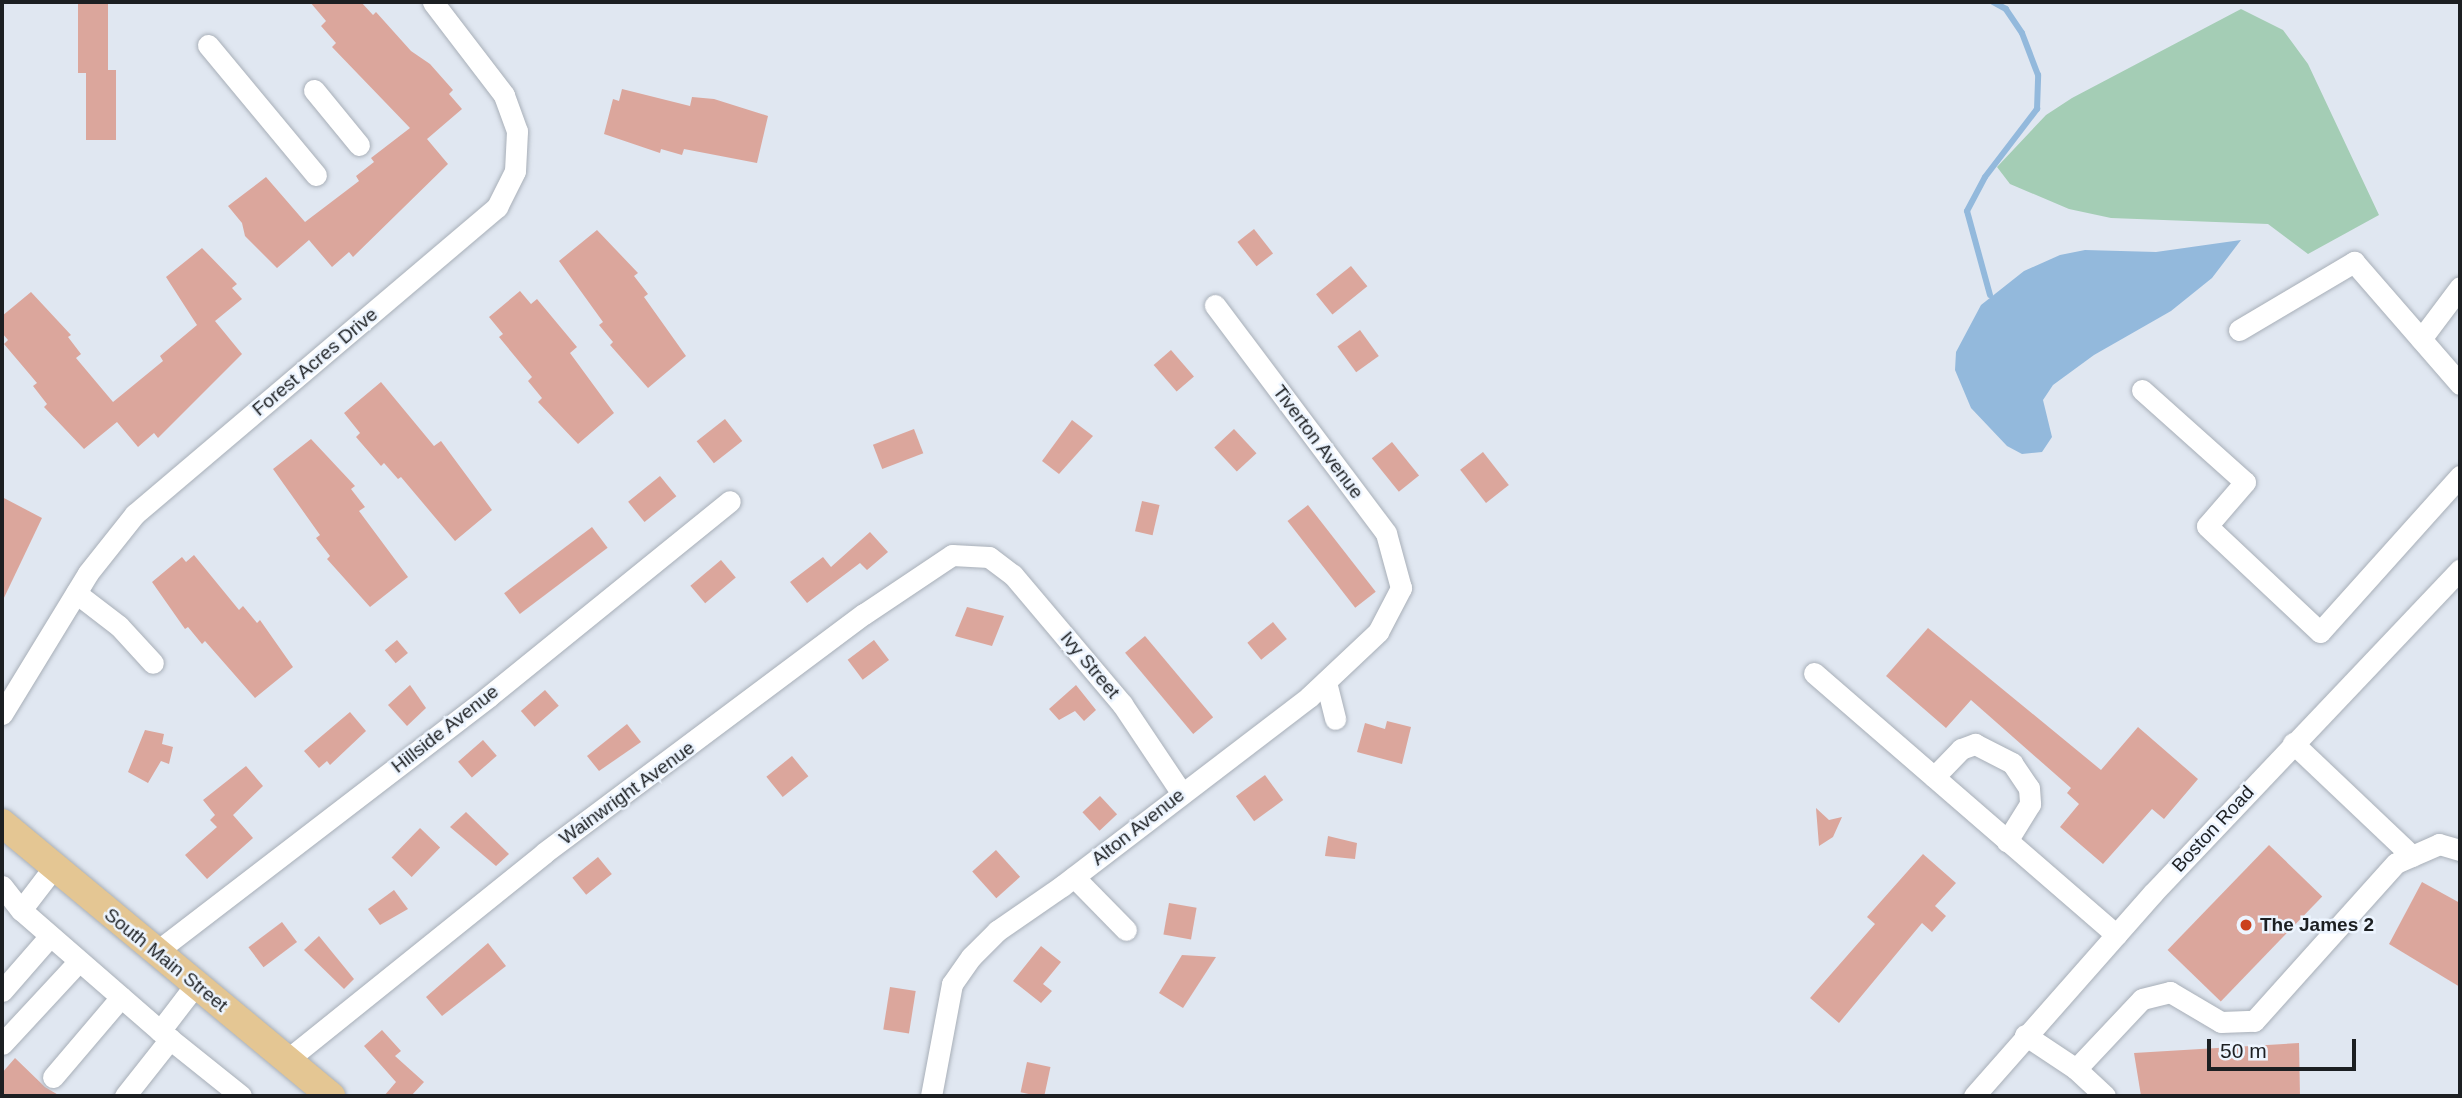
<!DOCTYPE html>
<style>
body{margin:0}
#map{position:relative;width:2462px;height:1098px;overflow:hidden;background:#e0e7f1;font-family:Arial,sans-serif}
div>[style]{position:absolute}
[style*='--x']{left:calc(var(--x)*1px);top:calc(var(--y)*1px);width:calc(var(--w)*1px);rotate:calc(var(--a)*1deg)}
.green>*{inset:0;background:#a4cdb5}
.water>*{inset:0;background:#93b9dc}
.stream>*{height:6px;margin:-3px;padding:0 3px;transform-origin:3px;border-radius:3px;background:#93b9dc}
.building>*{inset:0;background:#dba69c;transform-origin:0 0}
.roads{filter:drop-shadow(0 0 2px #a8afb8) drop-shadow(0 0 2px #a8afb8)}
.minor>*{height:21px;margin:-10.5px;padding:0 10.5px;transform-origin:10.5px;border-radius:10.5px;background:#fff}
.major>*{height:28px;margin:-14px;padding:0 14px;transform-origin:14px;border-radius:14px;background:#e4c693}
.dots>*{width:19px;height:19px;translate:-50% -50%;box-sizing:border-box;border:4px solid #edf5ff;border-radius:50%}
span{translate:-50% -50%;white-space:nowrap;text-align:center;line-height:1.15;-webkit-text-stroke:5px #edf5ff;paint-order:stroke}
.street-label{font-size:19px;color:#1c1f22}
.poi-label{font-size:19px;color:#1c1f22;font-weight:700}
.left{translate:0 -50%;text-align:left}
.frame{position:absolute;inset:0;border:4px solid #1c1f22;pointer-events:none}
.scale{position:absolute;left:2207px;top:1039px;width:149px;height:32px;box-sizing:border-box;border:4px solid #1c1f22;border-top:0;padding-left:9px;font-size:21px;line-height:24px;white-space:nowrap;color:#1c1f22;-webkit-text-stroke:5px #edf5ff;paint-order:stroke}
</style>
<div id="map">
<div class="green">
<div style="clip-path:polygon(2241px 9px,2283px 30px,2308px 64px,2379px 215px,2308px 254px,2268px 224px,2111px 218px,2069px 209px,2010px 184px,1997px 167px,2046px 115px,2072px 98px)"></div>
</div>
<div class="water">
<div style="clip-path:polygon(2241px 240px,2212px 278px,2171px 311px,2094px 355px,2053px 385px,2043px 400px,2052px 437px,2042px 452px,2022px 454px,2007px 446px,1971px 408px,1955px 370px,1956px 352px,1981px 305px,2024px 271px,2060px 255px,2085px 250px,2156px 252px)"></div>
</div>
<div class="stream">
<div style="--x:1990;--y:295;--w:87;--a:-105.3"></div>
<div style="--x:1967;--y:211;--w:38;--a:-62"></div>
<div style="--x:1985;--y:177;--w:86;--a:-52.6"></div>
<div style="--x:2037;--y:109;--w:34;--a:-88"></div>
<div style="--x:2038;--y:75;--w:45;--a:-110.9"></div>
<div style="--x:2022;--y:33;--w:29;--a:-124"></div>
<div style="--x:2006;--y:9;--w:15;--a:-152"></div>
</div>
<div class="building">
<div style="clip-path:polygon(108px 2px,108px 70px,116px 70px,116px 140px,86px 140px,86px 73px,78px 73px,78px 3px)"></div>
<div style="clip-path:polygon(310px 2px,361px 2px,373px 15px,376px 12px,411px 51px,430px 64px,453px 90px,449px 94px,462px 109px,427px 139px,448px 164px,353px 257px,349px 252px,332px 267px,309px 240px,277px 268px,245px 236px,242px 223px,228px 206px,266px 177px,305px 222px,359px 181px,356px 176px,374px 162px,371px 158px,410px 128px,332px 47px,336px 43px,321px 26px,326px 21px)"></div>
<div style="clip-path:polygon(622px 89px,690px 106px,692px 97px,714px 99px,768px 116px,757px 163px,684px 149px,682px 155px,661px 149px,660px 153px,604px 134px,613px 99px,619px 101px)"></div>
<div style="left:1254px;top:229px;width:31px;height:21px;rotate:52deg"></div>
<div style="clip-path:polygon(597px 230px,638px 273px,634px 276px,648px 294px,644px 297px,686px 356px,648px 388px,610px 345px,613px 342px,599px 325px,603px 322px,559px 261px)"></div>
<div style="clip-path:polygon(202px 248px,237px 284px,232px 288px,242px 299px,215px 321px,242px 354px,158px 438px,154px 433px,138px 447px,117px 422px,84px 449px,44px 407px,47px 404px,33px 386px,37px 383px,4px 344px,8px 340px,2px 333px,2px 316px,31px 292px,71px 335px,68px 337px,81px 354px,76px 358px,113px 402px,163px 361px,160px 356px,197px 325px,166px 277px)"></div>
<div style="left:1351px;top:266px;width:26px;height:45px;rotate:51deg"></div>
<div style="clip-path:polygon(520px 291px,531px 304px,537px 299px,577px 347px,570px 353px,614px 413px,578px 444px,538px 402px,542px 398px,528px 381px,532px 377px,499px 337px,503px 334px,489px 317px)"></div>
<div style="left:1360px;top:330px;width:32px;height:28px;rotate:54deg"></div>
<div style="left:1171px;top:350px;width:35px;height:23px;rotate:49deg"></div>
<div style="clip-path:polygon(381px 382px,434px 446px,441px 441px,492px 510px,455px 541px,401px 477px,398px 479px,384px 463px,381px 466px,356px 437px,360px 433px,344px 413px)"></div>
<div style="left:725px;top:419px;width:28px;height:36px;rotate:52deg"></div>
<div style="clip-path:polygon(1072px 420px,1093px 436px,1059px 474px,1042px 461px)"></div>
<div style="left:914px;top:429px;width:26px;height:44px;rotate:69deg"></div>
<div style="left:1234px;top:429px;width:33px;height:27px;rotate:47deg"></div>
<div style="clip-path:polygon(311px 439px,355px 486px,351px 489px,365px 507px,359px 511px,408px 577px,370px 607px,327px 559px,330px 556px,316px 538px,320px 535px,273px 469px)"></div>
<div style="left:1392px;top:442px;width:43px;height:26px;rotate:51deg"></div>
<div style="left:1483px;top:452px;width:42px;height:29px;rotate:52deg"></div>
<div style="left:660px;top:476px;width:26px;height:41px;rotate:51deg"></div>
<div style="clip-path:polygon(2px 497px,42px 518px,2px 602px)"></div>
<div style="left:1142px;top:501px;width:18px;height:31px;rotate:13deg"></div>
<div style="left:1308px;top:505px;width:110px;height:26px;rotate:52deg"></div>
<div style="left:592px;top:527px;width:26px;height:110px;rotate:53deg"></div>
<div style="clip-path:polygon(870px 532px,888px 552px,867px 570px,860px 563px,807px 603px,790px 582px,823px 557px,831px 567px)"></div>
<div style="clip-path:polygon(194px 555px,239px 610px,243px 606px,257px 623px,260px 620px,293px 667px,255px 698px,205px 641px,202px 644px,188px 627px,185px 629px,152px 582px,182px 557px,186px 562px)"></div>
<div style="left:721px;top:560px;width:23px;height:40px;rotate:50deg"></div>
<div style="clip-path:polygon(967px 607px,1004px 616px,992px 646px,955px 636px)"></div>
<div style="left:1273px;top:622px;width:22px;height:33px;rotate:51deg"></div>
<div style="clip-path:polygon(1928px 628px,2101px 770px,2138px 727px,2198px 779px,2164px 819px,2152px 809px,2103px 864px,2060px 827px,2079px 804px,2067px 793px,2071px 788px,1971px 700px,1946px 728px,1886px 676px)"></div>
<div style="left:1145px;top:636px;width:106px;height:26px;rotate:50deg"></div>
<div style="left:397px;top:640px;width:17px;height:16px;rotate:50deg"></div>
<div style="left:874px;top:640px;width:25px;height:33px;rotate:53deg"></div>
<div style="clip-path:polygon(410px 685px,426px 708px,407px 726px,388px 705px)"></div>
<div style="clip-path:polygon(1076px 685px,1096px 710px,1084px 721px,1075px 711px,1059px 720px,1049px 709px)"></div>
<div style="left:545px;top:690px;width:21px;height:32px;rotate:49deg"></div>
<div style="clip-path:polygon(350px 712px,366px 731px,330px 765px,327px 761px,319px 768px,304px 751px)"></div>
<div style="clip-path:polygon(1387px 721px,1411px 727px,1402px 764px,1357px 752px,1365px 723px,1385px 729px)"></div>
<div style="clip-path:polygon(627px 724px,641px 742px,599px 771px,587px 756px)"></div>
<div style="clip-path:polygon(145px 730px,164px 734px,162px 744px,173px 747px,169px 764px,161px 761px,148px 783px,128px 772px)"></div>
<div style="left:483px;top:740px;width:21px;height:33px;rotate:49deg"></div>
<div style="left:792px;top:756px;width:26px;height:33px;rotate:51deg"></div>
<div style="clip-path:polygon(246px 766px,263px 786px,233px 815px,253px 838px,207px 879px,185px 855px,217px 827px,210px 820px,215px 815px,203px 800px)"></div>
<div style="left:1265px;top:775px;width:31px;height:36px;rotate:54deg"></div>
<div style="left:1100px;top:796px;width:25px;height:24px;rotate:47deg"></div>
<div style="clip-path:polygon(1816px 808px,1829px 820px,1842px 817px,1833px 837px,1819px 846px)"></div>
<div style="clip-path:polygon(466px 812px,509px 854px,496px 866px,450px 827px)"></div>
<div style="left:420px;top:828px;width:28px;height:41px;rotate:44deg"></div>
<div style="clip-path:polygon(1328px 836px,1357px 843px,1355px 859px,1325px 856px)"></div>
<div style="left:2269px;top:845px;width:74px;height:146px;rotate:44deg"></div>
<div style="left:996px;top:850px;width:36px;height:32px;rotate:48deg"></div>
<div style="clip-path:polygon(1923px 854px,1956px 883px,1935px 906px,1946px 916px,1932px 932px,1922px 923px,1839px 1023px,1810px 998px,1875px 924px,1867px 917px)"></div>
<div style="left:598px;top:857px;width:22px;height:33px;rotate:51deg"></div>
<div style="clip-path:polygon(2422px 882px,2460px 903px,2460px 987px,2389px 944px)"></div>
<div style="clip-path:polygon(394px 890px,408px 909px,380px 925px,368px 909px)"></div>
<div style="left:1169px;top:903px;width:28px;height:32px;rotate:10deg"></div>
<div style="left:282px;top:922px;width:25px;height:42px;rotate:53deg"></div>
<div style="clip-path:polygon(319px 936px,354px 979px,344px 989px,304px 950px)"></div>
<div style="clip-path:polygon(488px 943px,506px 966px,442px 1016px,426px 997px)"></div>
<div style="clip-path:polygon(1041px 946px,1061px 962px,1043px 984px,1052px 991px,1041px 1003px,1013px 981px)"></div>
<div style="clip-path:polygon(1182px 955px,1216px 957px,1183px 1008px,1159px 993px)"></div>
<div style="left:890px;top:987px;width:26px;height:43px;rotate:9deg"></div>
<div style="clip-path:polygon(382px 1030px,401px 1051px,395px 1056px,424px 1082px,411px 1096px,384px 1096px,396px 1082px,364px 1046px)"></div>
<div style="clip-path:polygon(2299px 1043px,2300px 1096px,2141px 1096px,2134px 1053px)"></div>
<div style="clip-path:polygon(15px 1058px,45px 1087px,60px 1096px,2px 1096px,2px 1073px)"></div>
<div style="left:1027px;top:1062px;width:24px;height:31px;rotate:12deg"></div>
</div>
<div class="roads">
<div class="minor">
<div style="--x:208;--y:45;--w:169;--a:50.3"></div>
<div style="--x:314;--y:90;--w:71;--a:50.7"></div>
<div style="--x:2239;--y:330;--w:134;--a:-30.6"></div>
<div style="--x:2354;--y:262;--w:162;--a:49"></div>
<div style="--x:2421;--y:339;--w:65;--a:-53.1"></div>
<div style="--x:2142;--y:390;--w:138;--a:41.8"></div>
<div style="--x:2245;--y:482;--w:58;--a:130.8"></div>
<div style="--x:2207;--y:526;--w:155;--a:43.2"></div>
<div style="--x:2320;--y:632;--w:210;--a:-48.1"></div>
<div style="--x:76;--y:593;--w:54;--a:37.5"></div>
<div style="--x:119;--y:626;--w:50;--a:47.4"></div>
<div style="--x:1814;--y:673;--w:400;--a:40.9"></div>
<div style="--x:1326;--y:682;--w:38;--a:76"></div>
<div style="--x:2;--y:714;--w:165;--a:-58.6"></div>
<div style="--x:88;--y:573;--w:75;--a:-51.5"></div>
<div style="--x:135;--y:514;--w:475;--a:-40.3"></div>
<div style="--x:497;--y:207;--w:40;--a:-63.4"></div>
<div style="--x:515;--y:171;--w:40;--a:-87.1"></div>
<div style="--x:517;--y:131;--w:38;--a:-110"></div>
<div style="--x:504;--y:95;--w:117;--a:-127.4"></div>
<div style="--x:2293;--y:743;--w:164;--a:43.5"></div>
<div style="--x:1934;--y:777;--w:39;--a:-46"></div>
<div style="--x:1961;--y:749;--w:15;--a:-20"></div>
<div style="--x:1975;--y:744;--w:42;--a:27.2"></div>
<div style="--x:2012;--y:763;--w:30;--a:56"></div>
<div style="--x:2029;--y:788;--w:16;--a:86"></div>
<div style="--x:2030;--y:804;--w:44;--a:121.9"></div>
<div style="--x:54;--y:867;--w:54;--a:127.5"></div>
<div style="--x:21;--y:910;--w:184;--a:41"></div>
<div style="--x:1074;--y:877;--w:74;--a:45.5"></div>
<div style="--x:2;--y:886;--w:31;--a:52"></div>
<div style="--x:156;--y:952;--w:419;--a:-37.5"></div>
<div style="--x:488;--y:697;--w:311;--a:-39"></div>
<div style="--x:196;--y:984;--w:59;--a:127.5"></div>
<div style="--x:160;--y:1031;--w:104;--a:38.7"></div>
<div style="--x:2;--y:991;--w:73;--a:-48.9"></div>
<div style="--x:2025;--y:1035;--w:61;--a:33.7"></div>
<div style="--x:2;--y:1044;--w:113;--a:-47.1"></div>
<div style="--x:287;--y:1060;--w:330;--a:-38.8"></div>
<div style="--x:544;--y:853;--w:399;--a:-36.8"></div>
<div style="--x:864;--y:614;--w:106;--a:-33.8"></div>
<div style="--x:952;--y:555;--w:37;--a:3"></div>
<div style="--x:989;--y:557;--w:30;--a:37"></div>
<div style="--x:1013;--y:575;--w:169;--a:49.8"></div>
<div style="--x:1122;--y:704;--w:106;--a:56.2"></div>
<div style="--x:53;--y:1077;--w:105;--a:-49.6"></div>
<div style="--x:125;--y:1096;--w:73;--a:-51.7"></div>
<div style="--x:931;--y:1096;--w:114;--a:-79.4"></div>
<div style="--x:952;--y:984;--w:33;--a:-55"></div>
<div style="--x:971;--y:957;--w:37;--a:-45"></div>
<div style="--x:997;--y:931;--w:79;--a:-34.7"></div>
<div style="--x:1062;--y:886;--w:311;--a:-37.4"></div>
<div style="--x:1309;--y:697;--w:95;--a:-43.3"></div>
<div style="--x:1378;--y:632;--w:50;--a:-62.4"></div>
<div style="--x:1401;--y:588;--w:57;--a:-105.3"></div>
<div style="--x:1386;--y:533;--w:285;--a:-126.9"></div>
<div style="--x:1974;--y:1096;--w:271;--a:-48.6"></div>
<div style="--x:2153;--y:893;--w:446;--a:-46.5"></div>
<div style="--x:2105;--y:1096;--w:40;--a:-137"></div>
<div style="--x:2076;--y:1069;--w:96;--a:-46.7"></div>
<div style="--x:2142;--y:999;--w:29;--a:-14"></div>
<div style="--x:2170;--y:992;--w:59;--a:30.5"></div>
<div style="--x:2221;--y:1022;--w:33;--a:-2"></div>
<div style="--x:2254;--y:1021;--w:212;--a:-48.1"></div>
<div style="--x:2396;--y:863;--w:47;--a:-23.8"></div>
<div style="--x:2439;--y:844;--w:22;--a:16"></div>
</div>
<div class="major">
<div style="--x:2;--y:823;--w:428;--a:39.7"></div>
</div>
</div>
<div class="dots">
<div style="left:2246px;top:925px;background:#cb411e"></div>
</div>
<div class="street-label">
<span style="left:315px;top:362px;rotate:-40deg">Forest Acres Drive</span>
<span style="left:1318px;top:442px;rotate:53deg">Tiverton Avenue</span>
<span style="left:1090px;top:665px;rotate:50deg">Ivy Street</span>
<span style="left:445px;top:729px;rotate:-38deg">Hillside Avenue</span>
<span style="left:627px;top:793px;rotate:-36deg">Wainwright Avenue</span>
<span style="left:1138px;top:827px;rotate:-38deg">Alton Avenue</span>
<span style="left:2213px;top:829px;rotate:-47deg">Boston Road</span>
<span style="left:166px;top:960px;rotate:39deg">South Main Street</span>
</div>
<div class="poi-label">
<span class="left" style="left:2260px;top:925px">The James 2</span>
</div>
<div class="frame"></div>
<div class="scale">50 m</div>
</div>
